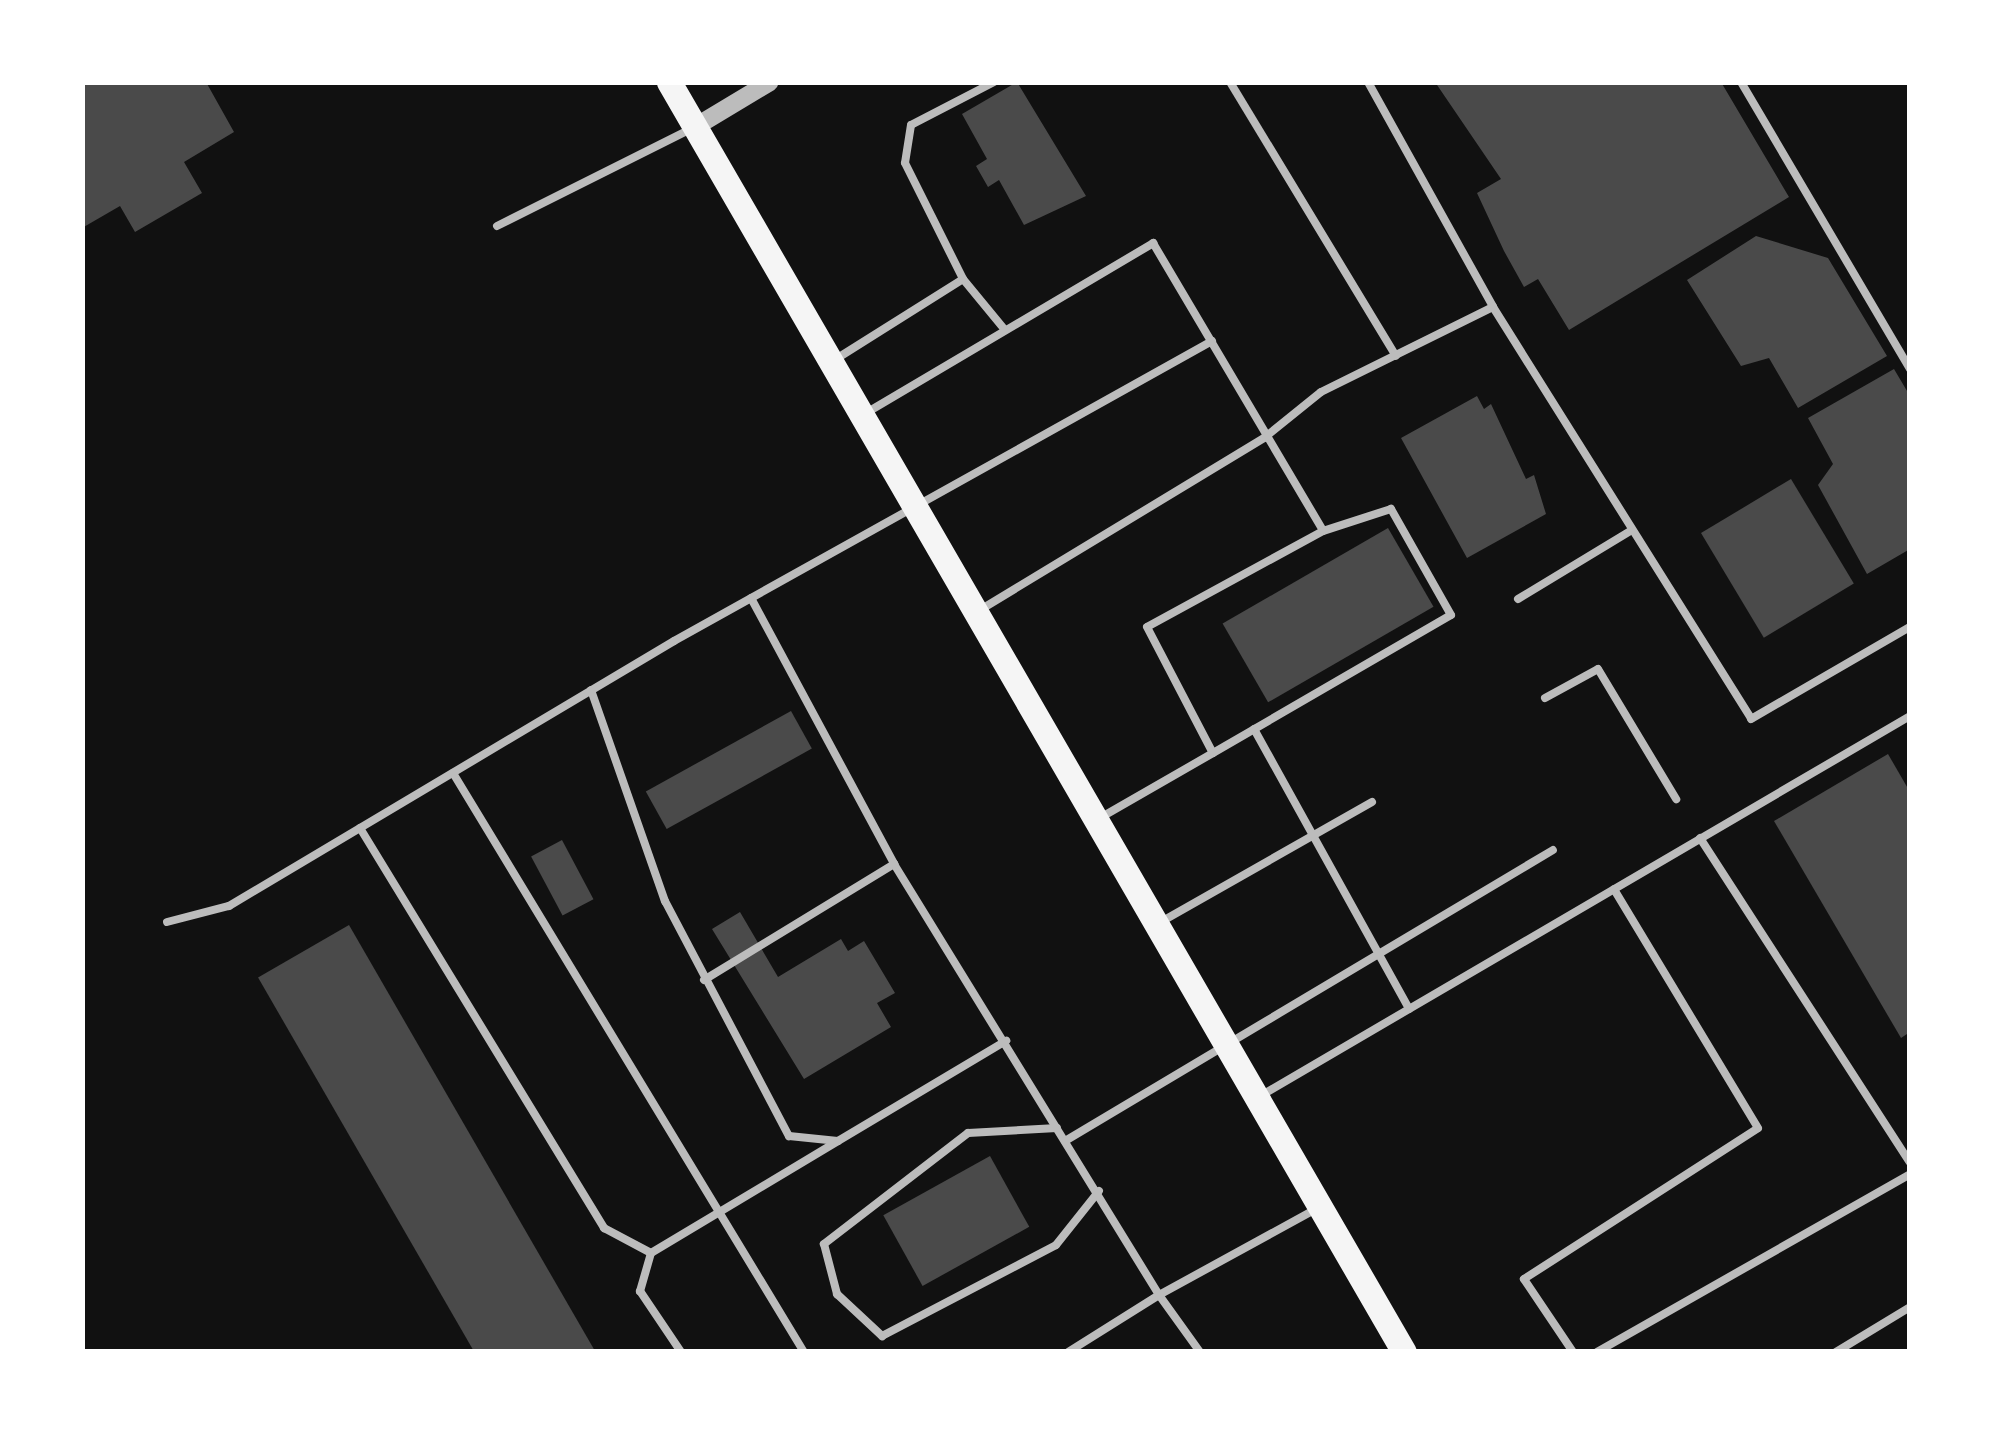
<!DOCTYPE html>
<style>
body{margin:0}
#map{position:relative;width:1992px;height:1434px;overflow:hidden;background:#111;font-family:"PT Sans",sans-serif}
div>[style]{position:absolute}
[style*='--x']{left:calc(var(--x)*1px);top:calc(var(--y)*1px);width:calc(var(--w)*1px);rotate:calc(var(--a)*1deg)}
.building>*{inset:0;background:#4a4a4a;transform-origin:0 0}
.service>*{height:8px;margin:-4px;padding:0 4px;transform-origin:4px;border-radius:4px;background:#bcbcbc}
.tertiary>*{height:18px;margin:-9px;padding:0 9px;transform-origin:9px;border-radius:9px;background:#bcbcbc}
.primary>*{height:25px;margin:-12.5px;padding:0 12.5px;transform-origin:12.5px;border-radius:12.5px;background:#f5f5f5}
span{translate:-50% -50%;white-space:nowrap;text-align:center;line-height:1.15;-webkit-text-stroke:10px #fff;paint-order:stroke}
.frame{position:absolute;inset:0;border:85px solid #fff;pointer-events:none}
</style>
<div id="map">
<div class="building">
<div style="clip-path:polygon(82px 82px,206px 82px,234px 132px,184px 162px,202px 193px,135px 232px,120px 206px,82px 228px)"></div>
<div style="clip-path:polygon(1017px 82px,1086px 196px,1024px 225px,999px 180px,988px 187px,976px 166px,987px 159px,962px 114px)"></div>
<div style="clip-path:polygon(1435px 82px,1721px 82px,1789px 197px,1569px 330px,1538px 279px,1524px 287px,1504px 251px,1477px 193px,1501px 179px)"></div>
<div style="clip-path:polygon(1756px 236px,1828px 258px,1887px 356px,1798px 408px,1769px 358px,1741px 366px,1687px 280px)"></div>
<div style="clip-path:polygon(1894px 369px,1910px 396px,1910px 549px,1867px 574px,1818px 485px,1833px 464px,1808px 418px)"></div>
<div style="clip-path:polygon(1477px 396px,1484px 409px,1491px 404px,1526px 479px,1534px 475px,1546px 514px,1467px 558px,1401px 438px)"></div>
<div style="left:1791px;top:479px;width:122px;height:105px;rotate:59deg"></div>
<div style="left:1388px;top:528px;width:91px;height:191px;rotate:60deg"></div>
<div style="left:791px;top:711px;width:43px;height:166px;rotate:61deg"></div>
<div style="clip-path:polygon(1888px 754px,1910px 792px,1910px 1032px,1901px 1038px,1774px 821px)"></div>
<div style="left:562px;top:840px;width:67px;height:35px;rotate:62deg"></div>
<div style="clip-path:polygon(740px 912px,778px 977px,841px 939px,848px 951px,864px 941px,895px 993px,877px 1003px,891px 1027px,804px 1079px,712px 929px)"></div>
<div style="left:349px;top:925px;width:494px;height:105px;rotate:60deg"></div>
<div style="left:990px;top:1156px;width:81px;height:122px;rotate:61deg"></div>
</div>
<div class="service">
<div style="--x:994;--y:82;--w:93;--a:152.6"></div>
<div style="--x:911;--y:125;--w:38;--a:99"></div>
<div style="--x:905;--y:163;--w:130;--a:63.4"></div>
<div style="--x:963;--y:279;--w:66;--a:50.5"></div>
<div style="--x:1230;--y:82;--w:320;--a:58.8"></div>
<div style="--x:1368;--y:82;--w:257;--a:60.9"></div>
<div style="--x:1741;--y:82;--w:333;--a:59.5"></div>
<div style="--x:497;--y:226;--w:217;--a:-26.6"></div>
<div style="--x:836;--y:359;--w:150;--a:-32.2"></div>
<div style="--x:866;--y:413;--w:334;--a:-30.6"></div>
<div style="--x:1153;--y:243;--w:334;--a:59.4"></div>
<div style="--x:1323;--y:531;--w:200;--a:151.4"></div>
<div style="--x:1147;--y:627;--w:142;--a:62.4"></div>
<div style="--x:1213;--y:753;--w:130;--a:150.1"></div>
<div style="--x:751;--y:598;--w:302;--a:61.7"></div>
<div style="--x:894;--y:864;--w:506;--a:58.41"></div>
<div style="--x:1159;--y:1295;--w:107;--a:147.9"></div>
<div style="--x:1518;--y:599;--w:133;--a:-31.2"></div>
<div style="--x:980;--y:610;--w:332;--a:-31.2"></div>
<div style="--x:1264;--y:438;--w:73;--a:-38.9"></div>
<div style="--x:1321;--y:392;--w:192;--a:-26.3"></div>
<div style="--x:1493;--y:307;--w:486;--a:57.9"></div>
<div style="--x:1751;--y:719;--w:184;--a:-30.1"></div>
<div style="--x:591;--y:690;--w:224;--a:70.7"></div>
<div style="--x:665;--y:901;--w:266;--a:62.2"></div>
<div style="--x:789;--y:1136;--w:49;--a:5.8"></div>
<div style="--x:838;--y:1141;--w:196;--a:-30.8"></div>
<div style="--x:1545;--y:698;--w:60;--a:-28.7"></div>
<div style="--x:1598;--y:669;--w:152;--a:59"></div>
<div style="--x:1254;--y:729;--w:320;--a:61"></div>
<div style="--x:1213;--y:753;--w:275;--a:-30.1"></div>
<div style="--x:1451;--y:615;--w:122;--a:-119.5"></div>
<div style="--x:1391;--y:509;--w:71;--a:162.1"></div>
<div style="--x:453;--y:773;--w:677;--a:58.78"></div>
<div style="--x:360;--y:828;--w:469;--a:58.6"></div>
<div style="--x:604;--y:1228;--w:53;--a:28"></div>
<div style="--x:651;--y:1253;--w:218;--a:-30.9"></div>
<div style="--x:1700;--y:838;--w:386;--a:57.1"></div>
<div style="--x:167;--y:922;--w:64;--a:-14.5"></div>
<div style="--x:229;--y:906;--w:518;--a:-30.77"></div>
<div style="--x:674;--y:641;--w:616;--a:-29.14"></div>
<div style="--x:1159;--y:923;--w:245;--a:-29.6"></div>
<div style="--x:704;--y:980;--w:223;--a:-31.4"></div>
<div style="--x:1262;--y:1095;--w:751;--a:-30.32"></div>
<div style="--x:1057;--y:1128;--w:89;--a:176.8"></div>
<div style="--x:968;--y:1133;--w:182;--a:142.4"></div>
<div style="--x:824;--y:1244;--w:52;--a:75.4"></div>
<div style="--x:837;--y:1294;--w:62;--a:43"></div>
<div style="--x:882;--y:1336;--w:196;--a:-27.6"></div>
<div style="--x:1056;--y:1245;--w:69;--a:-51.5"></div>
<div style="--x:1065;--y:1141;--w:568;--a:-30.81"></div>
<div style="--x:651;--y:1253;--w:40;--a:106"></div>
<div style="--x:640;--y:1291;--w:73;--a:56.1"></div>
<div style="--x:1200;--y:1352;--w:70;--a:-125.7"></div>
<div style="--x:1159;--y:1295;--w:179;--a:-28.7"></div>
<div style="--x:1573;--y:1352;--w:88;--a:-123.9"></div>
<div style="--x:1524;--y:1279;--w:278;--a:-32.8"></div>
<div style="--x:1758;--y:1128;--w:279;--a:-121.1"></div>
<div style="--x:1597;--y:1352;--w:360;--a:-29.6"></div>
<div style="--x:1836;--y:1352;--w:87;--a:-31.3"></div>
</div>
<div class="tertiary">
<div style="--x:695;--y:127;--w:87;--a:-31"></div>
</div>
<div class="primary">
<div style="--x:669;--y:82;--w:1467;--a:59.94"></div>
</div>
<div class="frame"></div>
</div>
